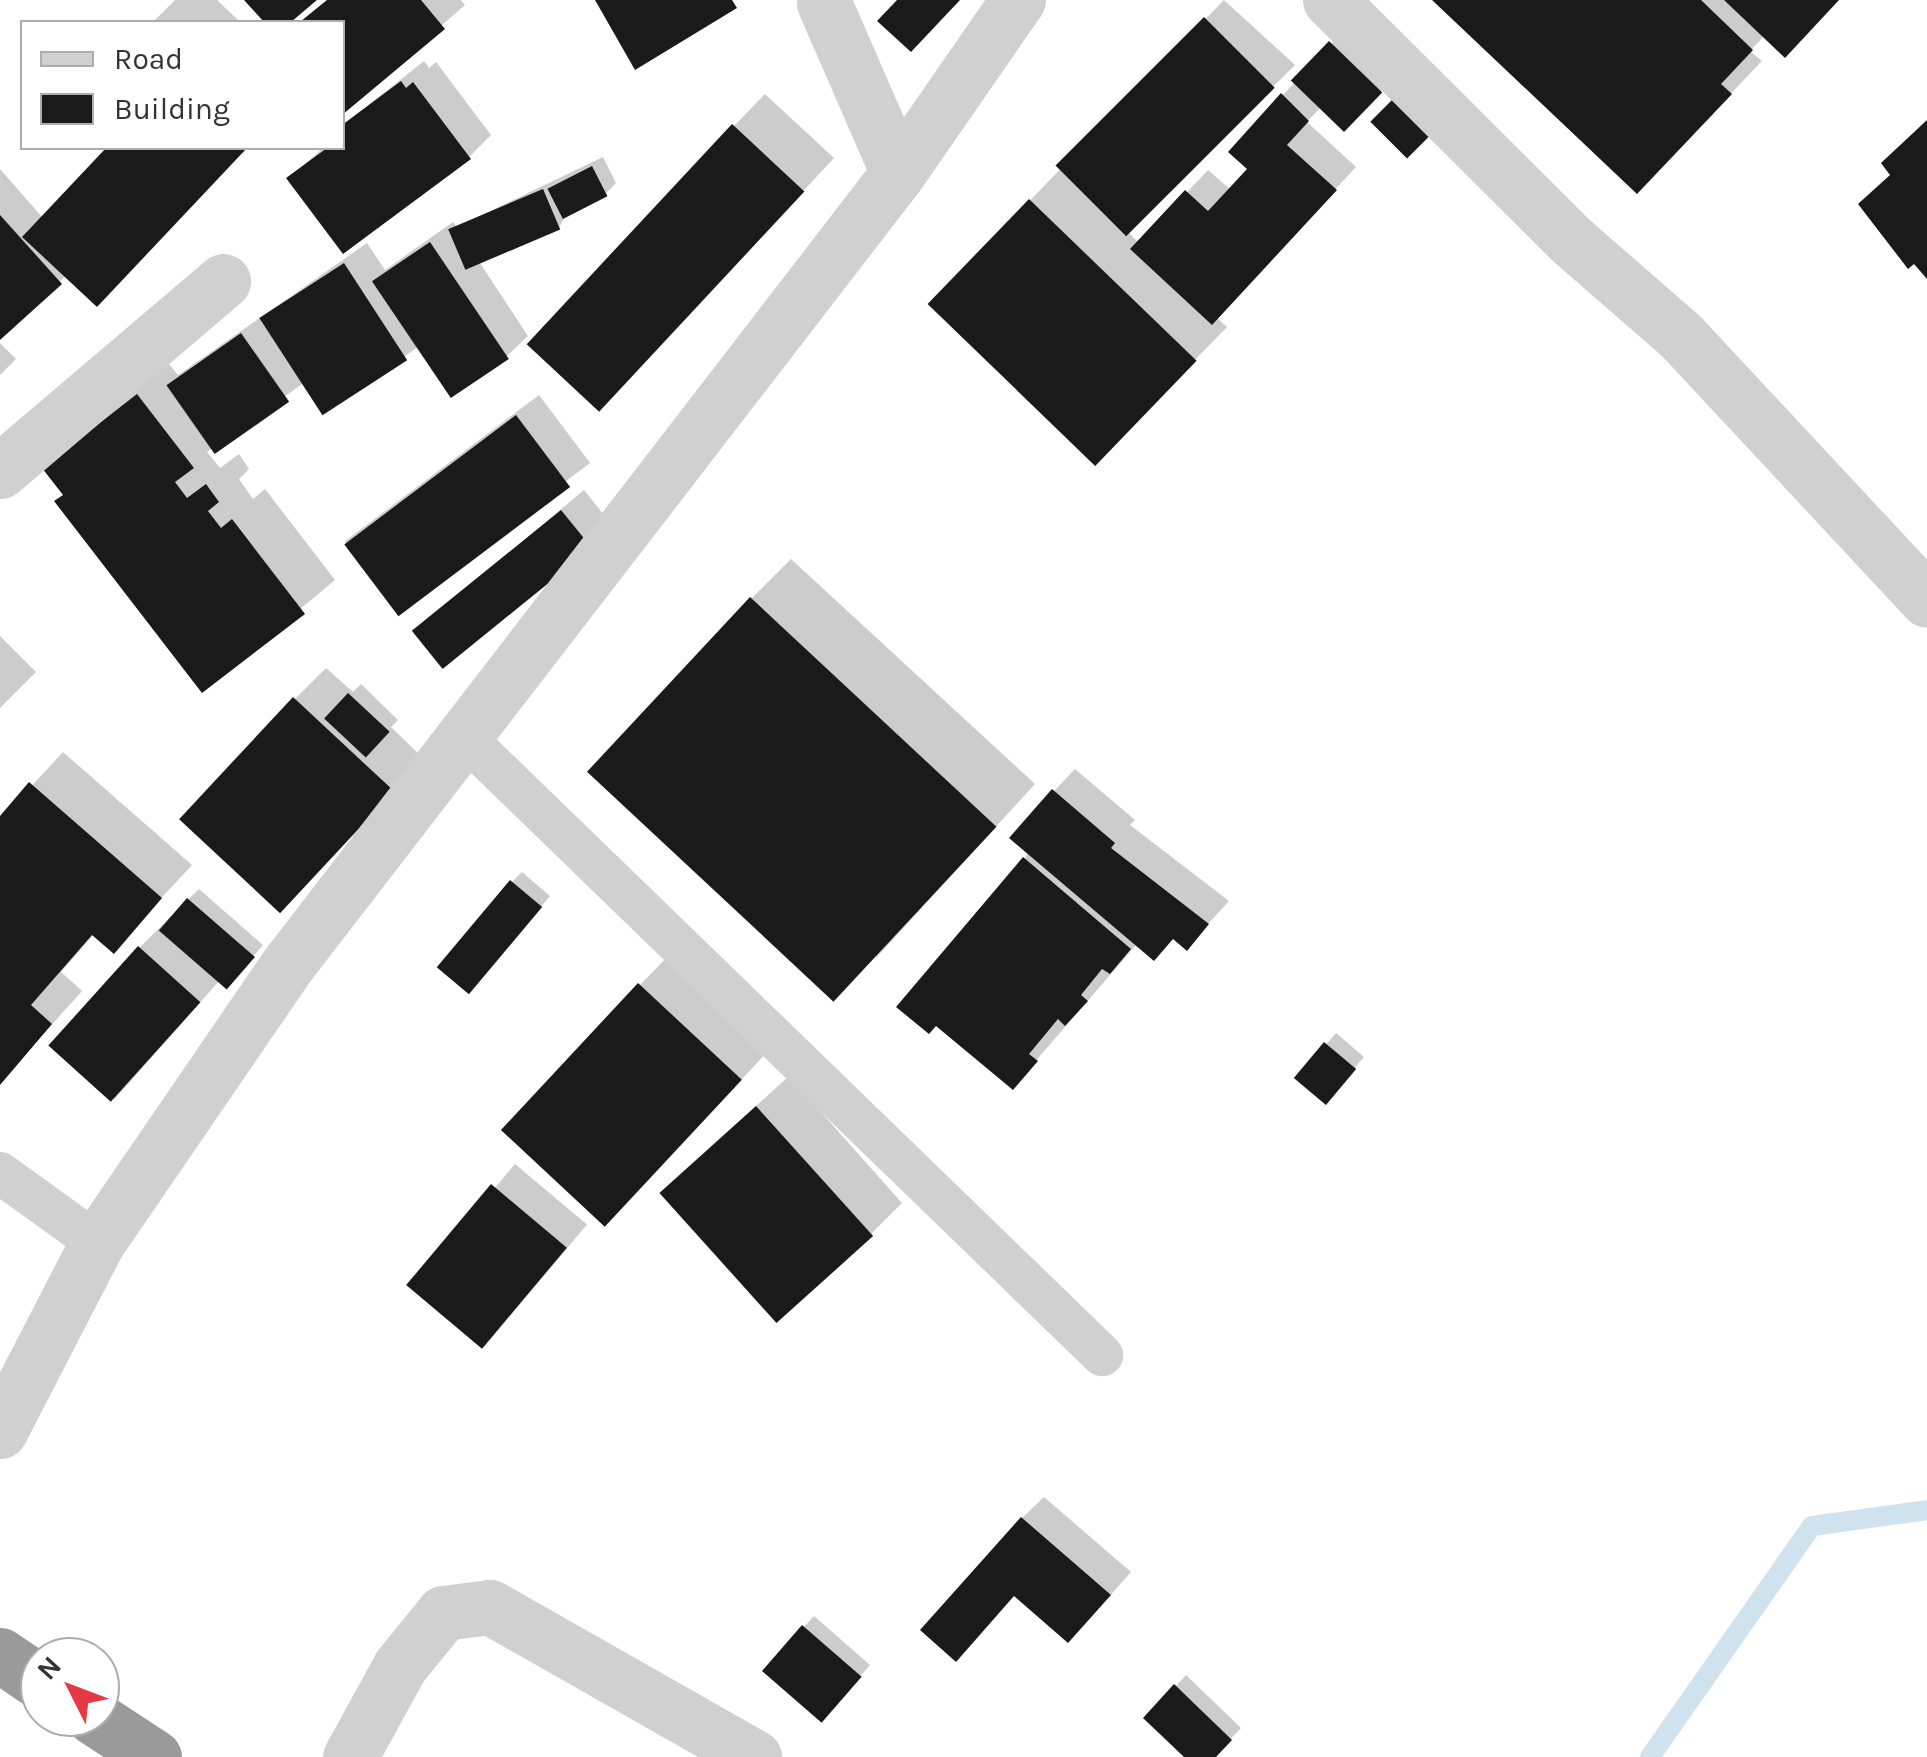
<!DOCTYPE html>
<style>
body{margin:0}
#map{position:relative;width:1927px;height:1757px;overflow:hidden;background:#fff;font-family:Karla,sans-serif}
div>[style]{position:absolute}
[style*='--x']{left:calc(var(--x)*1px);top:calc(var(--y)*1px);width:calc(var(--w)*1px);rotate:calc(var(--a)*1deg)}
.shadow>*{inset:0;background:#0003;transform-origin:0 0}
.stream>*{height:20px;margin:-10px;padding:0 10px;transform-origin:10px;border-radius:10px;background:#cfe2ee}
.building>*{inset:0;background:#1a1a1a;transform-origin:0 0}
.service>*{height:42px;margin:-21px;padding:0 21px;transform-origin:21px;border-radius:21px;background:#d0d0d0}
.minor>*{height:55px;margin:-27.5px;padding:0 27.5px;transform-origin:27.5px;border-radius:27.5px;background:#d0d0d0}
.motorway>*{height:55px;margin:-27.5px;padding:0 27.5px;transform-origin:27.5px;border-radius:27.5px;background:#9a9a9a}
span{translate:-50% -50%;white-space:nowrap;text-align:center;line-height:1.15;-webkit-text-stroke:10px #fff;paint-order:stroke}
.legend{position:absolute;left:20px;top:20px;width:325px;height:130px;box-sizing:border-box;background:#fff;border:2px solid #adadad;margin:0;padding:12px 18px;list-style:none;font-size:30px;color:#333}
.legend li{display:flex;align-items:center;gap:20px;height:50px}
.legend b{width:50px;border:2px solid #adadad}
.north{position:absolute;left:20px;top:1637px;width:100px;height:100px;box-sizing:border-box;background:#fff;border:2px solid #adadad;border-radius:50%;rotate:312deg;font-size:28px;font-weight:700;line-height:40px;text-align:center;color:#333}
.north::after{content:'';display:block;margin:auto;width:35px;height:45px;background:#e63946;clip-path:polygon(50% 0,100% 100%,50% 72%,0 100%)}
</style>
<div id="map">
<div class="shadow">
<div style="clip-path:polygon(175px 0,217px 0,240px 22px,153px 22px)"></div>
<div style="clip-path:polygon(327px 0,461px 0,465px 5px,342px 112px,342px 22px,300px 22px)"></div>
<div style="clip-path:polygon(1224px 0,1295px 65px,1127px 231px,1139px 243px,1208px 170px,1231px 190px,1251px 168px,1283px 95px,1342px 33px,1391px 81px,1343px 129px,1321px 107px,1307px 122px,1356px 167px,1216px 317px,1227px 327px,1094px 463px,931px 303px)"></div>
<div style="clip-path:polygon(1437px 0,1837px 0,1765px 35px,1750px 51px,1762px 61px,1668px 159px)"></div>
<div style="clip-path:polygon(424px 61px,429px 68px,436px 62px,491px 135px,469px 157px,289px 178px,323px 148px,342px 148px,342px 126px)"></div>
<div style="clip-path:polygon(765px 94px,834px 158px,630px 377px,734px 126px)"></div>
<div style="clip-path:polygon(110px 148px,246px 148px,128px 272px,67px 275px,0 336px,0 169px,43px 218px)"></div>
<div style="clip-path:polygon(603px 157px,616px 183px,605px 194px,567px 212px,559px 228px,480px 263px,528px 336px,506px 357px,418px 347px,325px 412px,305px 382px,207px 452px,220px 468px,239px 454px,249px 469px,239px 479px,253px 499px,265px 489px,335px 580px,203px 690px,65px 494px,77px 437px,169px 364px,178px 375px,367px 243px,385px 270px,453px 222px,457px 227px)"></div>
<div style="clip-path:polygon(0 343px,16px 359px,0 375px)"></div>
<div style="left:539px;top:395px;width:85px;height:243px;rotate:53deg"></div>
<div style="clip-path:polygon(584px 490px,612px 525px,416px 634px,438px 612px)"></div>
<div style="clip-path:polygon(791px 559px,1035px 784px,876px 958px,751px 599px)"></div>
<div style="clip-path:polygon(0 636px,36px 672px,0 708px)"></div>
<div style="clip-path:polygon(326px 668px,353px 692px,361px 684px,398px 720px,391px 727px,423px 758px,372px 831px,295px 699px)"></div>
<div style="clip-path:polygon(63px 752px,192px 865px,113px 950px,95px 933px,61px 972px,82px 991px,0 1082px,0 820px)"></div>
<div style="clip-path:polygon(1075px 769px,1135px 820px,1130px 825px,1229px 901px,1187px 947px,1174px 938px,1137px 944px,1013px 1087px,1025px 859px,1054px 791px)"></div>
<div style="clip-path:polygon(522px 872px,550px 896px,480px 980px,512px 882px)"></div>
<div style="clip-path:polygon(199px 889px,263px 945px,237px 975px,220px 980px,114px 1100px,139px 948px)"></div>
<div style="clip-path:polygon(671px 953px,772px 1047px,637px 1191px,640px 985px)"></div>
<div style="clip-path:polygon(1336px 1033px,1364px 1057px,1335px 1091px,1298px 1078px)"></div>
<div style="clip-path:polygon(789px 1076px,902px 1203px,871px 1234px,695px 1162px)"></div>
<div style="left:515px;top:1164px;width:94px;height:160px;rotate:40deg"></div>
<div style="clip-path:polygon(1044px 1497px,1131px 1572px,1090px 1618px,1022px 1518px)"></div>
<div style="clip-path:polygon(814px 1616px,870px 1665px,831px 1710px,804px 1627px)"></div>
<div style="clip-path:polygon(1186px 1675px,1241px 1728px,1213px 1757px,1187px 1757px,1176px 1686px)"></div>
</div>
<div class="stream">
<div style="--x:1650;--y:1757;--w:282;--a:-55"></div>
<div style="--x:1812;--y:1526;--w:116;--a:-7.9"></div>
</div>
<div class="building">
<div style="clip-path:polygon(244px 0,317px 0,291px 22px,264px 22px)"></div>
<div style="clip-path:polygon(327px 0,421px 0,445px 29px,342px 115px,342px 22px,300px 22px)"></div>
<div style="clip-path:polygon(595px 0,732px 0,737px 8px,635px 70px)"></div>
<div style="clip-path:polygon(897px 0,960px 0,911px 52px,877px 21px)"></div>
<div style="clip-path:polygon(1432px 0,1701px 0,1753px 50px,1721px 84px,1732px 94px,1637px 194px)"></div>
<div style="clip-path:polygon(1724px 0,1839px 0,1785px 58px)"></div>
<div style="left:1204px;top:17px;width:100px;height:210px;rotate:45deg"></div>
<div style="left:1329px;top:41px;width:74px;height:55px;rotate:44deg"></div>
<div style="clip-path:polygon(401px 81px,406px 88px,413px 82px,471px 159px,343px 254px,286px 178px,327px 148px,342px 148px,342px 125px)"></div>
<div style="left:1400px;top:92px;width:52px;height:42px;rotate:45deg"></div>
<div style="clip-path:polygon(1281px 93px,1309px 121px,1287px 145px,1337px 190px,1212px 325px,1130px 249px,1185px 190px,1208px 211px,1247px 169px,1228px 152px)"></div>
<div style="clip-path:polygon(1927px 120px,1927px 279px,1914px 264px,1908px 269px,1858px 204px,1890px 175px,1881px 163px)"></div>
<div style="left:732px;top:124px;width:99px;height:301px;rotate:43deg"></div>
<div style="clip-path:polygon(106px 148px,247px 148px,97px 307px,22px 237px)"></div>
<div style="left:592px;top:166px;width:34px;height:50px;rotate:63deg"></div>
<div style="left:543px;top:189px;width:44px;height:103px;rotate:67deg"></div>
<div style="left:1029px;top:199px;width:233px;height:146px;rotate:44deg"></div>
<div style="clip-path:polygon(0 215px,62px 284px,0 340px)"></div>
<div style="left:430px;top:242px;width:141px;height:70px;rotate:56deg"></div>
<div style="left:344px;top:263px;width:116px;height:101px;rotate:57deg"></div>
<div style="left:241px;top:333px;width:84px;height:91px;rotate:55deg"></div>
<div style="clip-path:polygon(137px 394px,194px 468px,175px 482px,187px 498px,206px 484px,219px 502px,208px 511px,221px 528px,232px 519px,305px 614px,202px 693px,54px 501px,63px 495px,42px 468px)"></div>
<div style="left:516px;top:415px;width:90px;height:215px;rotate:53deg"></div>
<div style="left:561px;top:510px;width:49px;height:192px;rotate:51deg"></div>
<div style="left:750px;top:597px;width:337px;height:239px;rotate:43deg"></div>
<div style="left:348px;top:693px;width:57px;height:35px;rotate:43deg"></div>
<div style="left:293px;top:697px;width:138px;height:167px;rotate:43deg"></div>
<div style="clip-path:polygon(29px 782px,162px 898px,114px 954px,92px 935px,31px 1005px,52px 1024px,0 1085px,0 816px)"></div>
<div style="clip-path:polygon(1052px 789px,1115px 843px,1111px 848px,1209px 924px,1187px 951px,1173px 939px,1154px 961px,1009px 838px)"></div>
<div style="clip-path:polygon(1023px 857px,1131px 949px,1110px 974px,1102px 969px,1081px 995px,1088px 1001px,1065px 1026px,1058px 1019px,1029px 1054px,1038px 1061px,1013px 1090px,936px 1026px,929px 1034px,896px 1007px)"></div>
<div style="left:510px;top:880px;width:42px;height:114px;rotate:40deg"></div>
<div style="left:187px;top:898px;width:90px;height:43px;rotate:41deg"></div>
<div style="left:138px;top:946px;width:84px;height:134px;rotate:42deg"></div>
<div style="left:638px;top:983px;width:142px;height:201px;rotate:43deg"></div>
<div style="left:1324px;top:1042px;width:42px;height:47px;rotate:40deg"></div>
<div style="left:756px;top:1106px;width:175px;height:130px;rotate:48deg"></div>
<div style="left:491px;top:1184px;width:99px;height:132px;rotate:40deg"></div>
<div style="clip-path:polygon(1021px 1517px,1111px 1595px,1068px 1643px,1014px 1596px,956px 1662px,920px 1630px)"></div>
<div style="left:802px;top:1625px;width:79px;height:61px;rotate:41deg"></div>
<div style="clip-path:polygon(1174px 1684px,1232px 1740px,1216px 1757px,1184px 1757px,1143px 1718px)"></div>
</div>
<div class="service">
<div style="--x:463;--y:736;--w:890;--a:44.09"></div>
<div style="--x:0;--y:1173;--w:120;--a:35.8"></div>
</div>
<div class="minor">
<div style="--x:1330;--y:0;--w:343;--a:44.9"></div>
<div style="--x:1573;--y:242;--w:142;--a:41"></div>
<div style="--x:1680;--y:335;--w:362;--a:47"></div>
<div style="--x:824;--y:3;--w:185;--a:66.5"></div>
<div style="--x:0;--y:471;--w:293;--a:-40.4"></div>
<div style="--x:0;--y:1431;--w:212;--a:-62.7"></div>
<div style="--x:97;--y:1243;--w:340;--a:-55.6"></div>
<div style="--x:289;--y:963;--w:997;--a:-52.37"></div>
<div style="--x:898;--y:173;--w:211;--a:-55.3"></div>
<div style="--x:350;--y:1757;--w:104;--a:-61.2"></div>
<div style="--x:400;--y:1666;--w:68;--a:-50.9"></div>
<div style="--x:443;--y:1613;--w:47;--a:-7.3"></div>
<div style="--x:490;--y:1607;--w:304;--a:29.6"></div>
</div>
<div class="motorway">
<div style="--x:0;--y:1655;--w:48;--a:34"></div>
<div style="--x:93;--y:1717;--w:73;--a:33.3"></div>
</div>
<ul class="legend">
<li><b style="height:12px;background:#d0d0d0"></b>Road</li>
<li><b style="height:28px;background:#1a1a1a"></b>Building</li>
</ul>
<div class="north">N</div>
</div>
